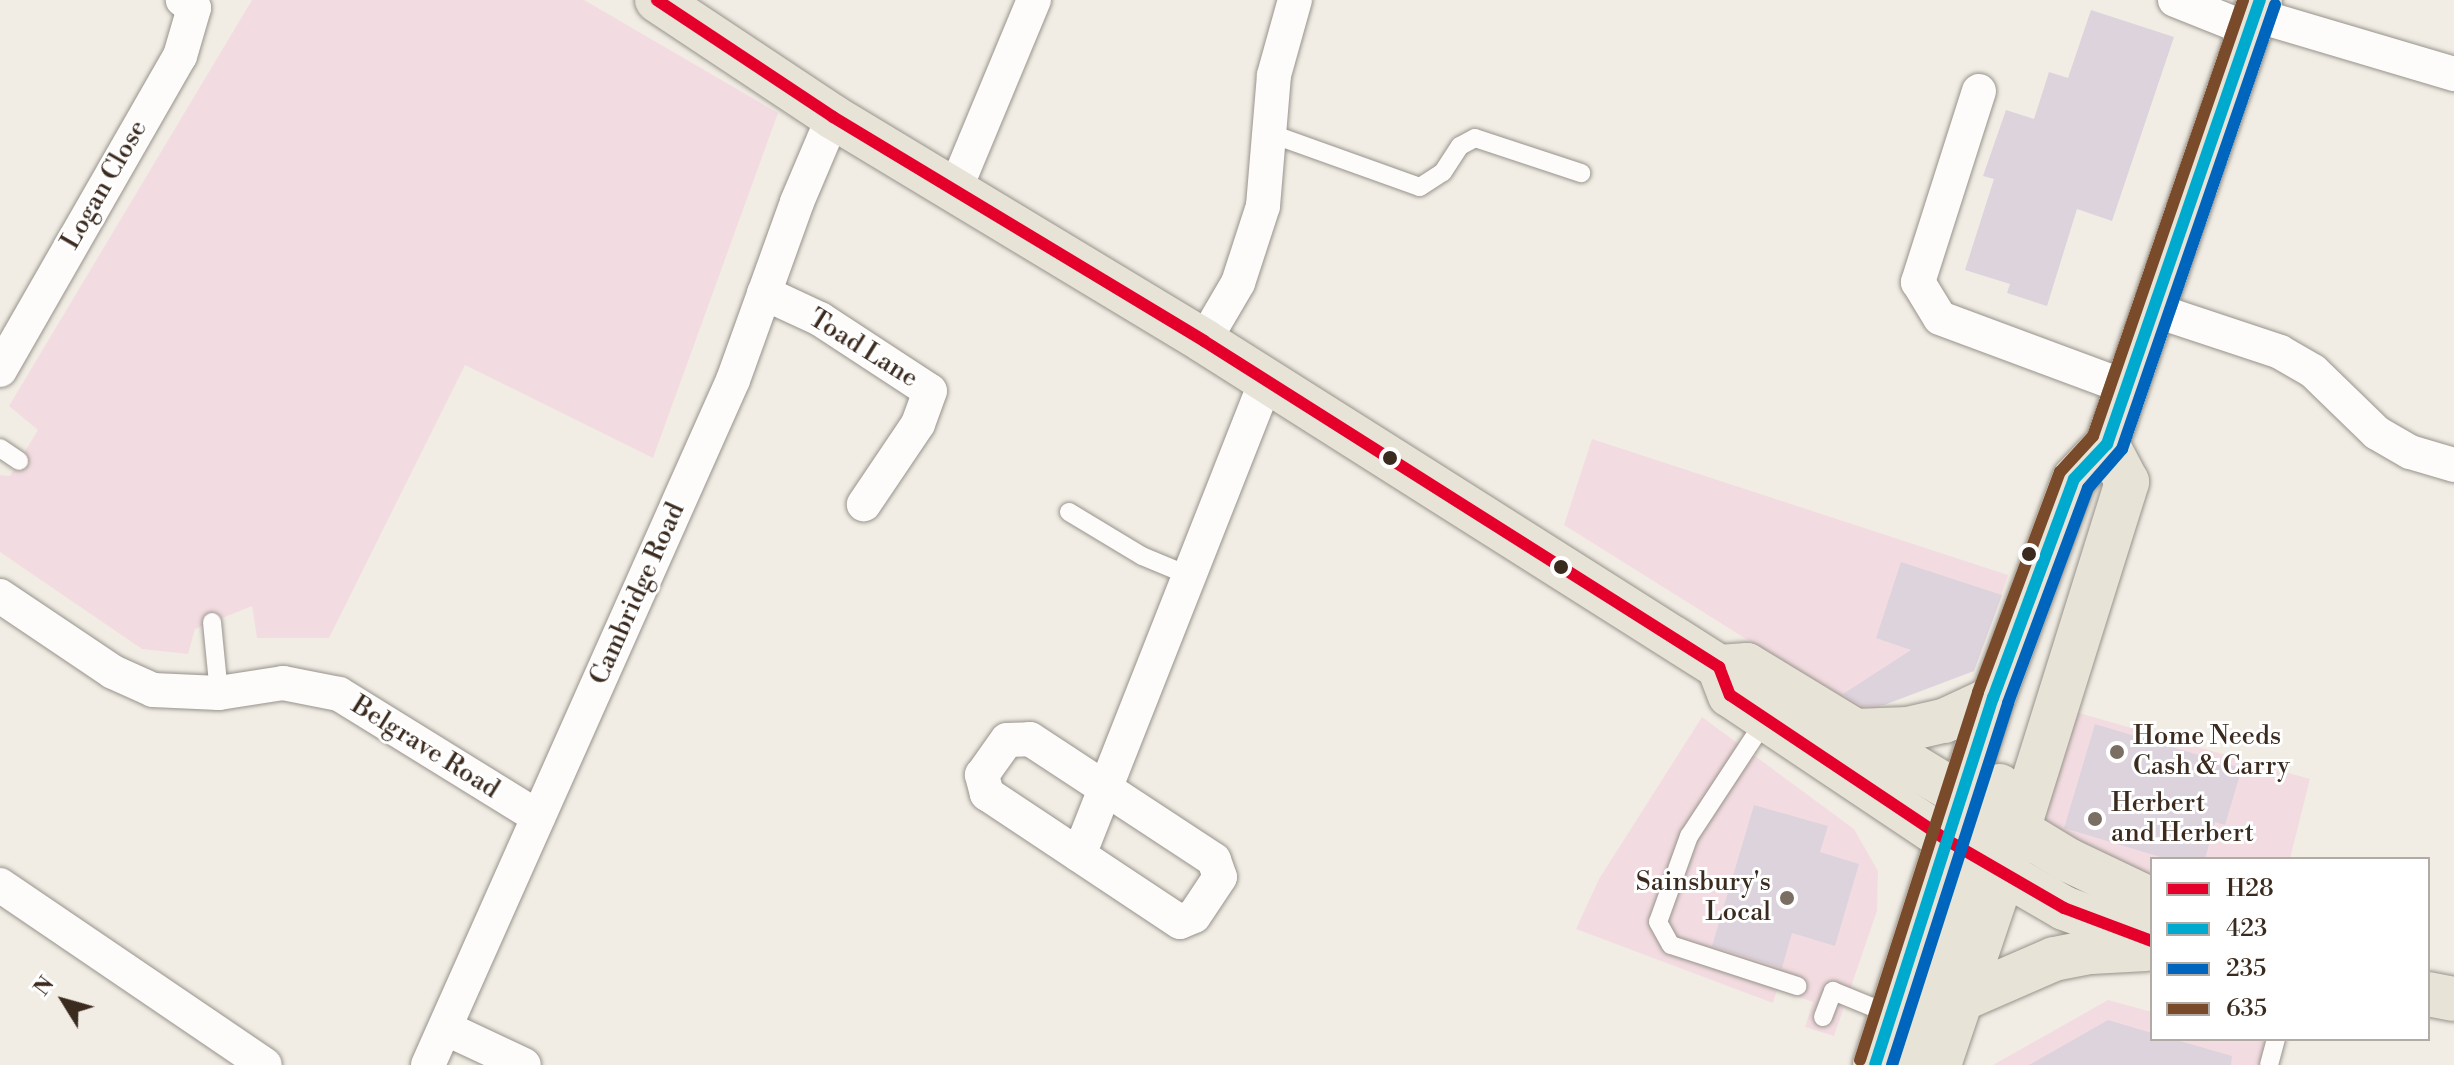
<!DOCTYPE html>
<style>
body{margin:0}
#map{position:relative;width:2454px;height:1065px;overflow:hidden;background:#f1ede4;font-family:"Libre Bodoni",serif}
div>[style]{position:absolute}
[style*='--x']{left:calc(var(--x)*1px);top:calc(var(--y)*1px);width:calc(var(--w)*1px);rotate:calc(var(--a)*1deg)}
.built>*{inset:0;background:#f3dce1}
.building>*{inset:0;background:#ddd3dc}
.roads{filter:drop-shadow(0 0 2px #97938c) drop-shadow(0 0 2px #97938c)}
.service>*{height:18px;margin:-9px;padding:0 9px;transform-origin:9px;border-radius:9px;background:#fdfcfb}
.minor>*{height:34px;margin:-17px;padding:0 17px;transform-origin:17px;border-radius:17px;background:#fdfcfb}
.primary>*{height:44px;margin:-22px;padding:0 22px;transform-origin:22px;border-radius:22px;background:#e7e3d6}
.bus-1>*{height:12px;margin:-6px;padding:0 6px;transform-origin:6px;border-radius:6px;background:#e4002b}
.bus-2>*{height:12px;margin:-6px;padding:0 6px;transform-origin:6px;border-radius:6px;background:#00a9ce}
.bus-3>*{height:12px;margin:-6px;padding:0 6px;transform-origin:6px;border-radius:6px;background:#0065bd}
.bus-4>*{height:12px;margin:-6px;padding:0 6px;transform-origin:6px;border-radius:6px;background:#7a4b2a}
.dots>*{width:22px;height:22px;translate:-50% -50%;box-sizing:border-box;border:4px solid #fff;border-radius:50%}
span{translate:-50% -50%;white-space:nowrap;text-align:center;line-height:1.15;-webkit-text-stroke:6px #fff;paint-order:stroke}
.street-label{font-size:26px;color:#3b2a1e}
.poi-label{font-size:26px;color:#3b2a1e}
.left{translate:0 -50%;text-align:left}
.right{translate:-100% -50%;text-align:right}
.legend{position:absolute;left:2150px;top:857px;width:280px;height:184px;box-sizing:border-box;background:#fff;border:2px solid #b1aaa5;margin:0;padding:10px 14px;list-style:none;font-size:24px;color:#3b2a1e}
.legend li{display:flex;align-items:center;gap:16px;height:40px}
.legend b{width:40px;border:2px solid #b1aaa5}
.north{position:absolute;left:24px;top:961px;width:80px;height:80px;-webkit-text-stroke:6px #fff;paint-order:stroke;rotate:307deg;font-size:22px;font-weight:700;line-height:32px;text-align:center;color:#3b2a1e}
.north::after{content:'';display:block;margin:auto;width:28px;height:36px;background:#3b2a1e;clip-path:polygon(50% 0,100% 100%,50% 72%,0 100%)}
</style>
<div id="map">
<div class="built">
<div style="clip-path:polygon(252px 0,584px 0,778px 113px,653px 458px,465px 365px,329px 638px,257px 638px,252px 606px,195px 629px,188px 654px,142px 649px,0 552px,0 475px,10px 476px,38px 430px,9px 406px)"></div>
<div style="clip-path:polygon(1592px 439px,2008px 575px,1991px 624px,1905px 696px,1864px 713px,1564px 525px)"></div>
<div style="clip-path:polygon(2065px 709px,2310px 779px,2290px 859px,2152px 859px,2152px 885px,2034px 815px)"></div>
<div style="clip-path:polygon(1702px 717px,1854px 829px,1878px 871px,1877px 911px,1834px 1036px,1805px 1027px,1813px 1002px,1777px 990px,1773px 1003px,1576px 929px,1599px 879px)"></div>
<div style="clip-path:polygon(2108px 1000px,2152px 1012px,2152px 1039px,2254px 1039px,2282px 1047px,2278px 1065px,1993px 1065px)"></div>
</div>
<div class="building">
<div style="clip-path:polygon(2091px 10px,2174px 37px,2112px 221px,2077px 209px,2047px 306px,2007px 293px,2010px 284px,1965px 270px,1994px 179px,1983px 176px,2006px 110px,2034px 119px,2049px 72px,2068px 78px)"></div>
<div style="clip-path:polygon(1901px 562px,2002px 595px,1974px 671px,1884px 705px,1862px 706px,1843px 694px,1911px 650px,1876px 638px)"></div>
<div style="clip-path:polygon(2095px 724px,2242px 768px,2225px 825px,2215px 822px,2205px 859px,2167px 859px,2064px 828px)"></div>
<div style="clip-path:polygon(1754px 805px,1828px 826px,1820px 852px,1859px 864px,1835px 946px,1792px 933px,1782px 968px,1712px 946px)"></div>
<div style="clip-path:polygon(2108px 1020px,2152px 1033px,2152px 1039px,2173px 1039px,2232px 1056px,2231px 1065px,2029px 1065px)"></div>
</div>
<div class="roads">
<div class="service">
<div style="--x:1269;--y:133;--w:160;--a:19.7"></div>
<div style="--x:1420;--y:187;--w:27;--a:-33"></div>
<div style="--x:1443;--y:172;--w:31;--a:-57"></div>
<div style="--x:1460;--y:146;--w:17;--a:-28"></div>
<div style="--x:1475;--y:138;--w:112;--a:18.3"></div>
<div style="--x:0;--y:448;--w:23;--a:34"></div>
<div style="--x:1069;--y:512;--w:85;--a:31.1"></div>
<div style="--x:1142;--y:556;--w:52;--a:22.6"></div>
<div style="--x:212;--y:622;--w:71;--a:84.4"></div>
<div style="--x:1766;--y:719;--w:140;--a:123.3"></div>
<div style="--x:1689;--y:836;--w:91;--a:109.8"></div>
<div style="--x:1658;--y:922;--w:26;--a:61"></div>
<div style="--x:1671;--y:945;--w:133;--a:18"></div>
<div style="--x:1823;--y:1017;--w:28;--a:-69"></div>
<div style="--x:1833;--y:991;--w:61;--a:22.3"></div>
<div style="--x:2269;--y:1065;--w:27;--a:-75"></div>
</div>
<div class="minor">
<div style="--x:2175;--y:0;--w:81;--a:21.8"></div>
<div style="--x:2255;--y:15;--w:208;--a:16.5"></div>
<div style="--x:1979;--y:91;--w:201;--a:107.7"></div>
<div style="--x:1918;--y:282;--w:42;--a:58.6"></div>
<div style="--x:1940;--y:318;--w:198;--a:20.4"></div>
<div style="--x:954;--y:192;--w:208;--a:-67.4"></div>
<div style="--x:764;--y:293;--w:62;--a:24.9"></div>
<div style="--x:820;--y:319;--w:131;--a:33.2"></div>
<div style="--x:930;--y:391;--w:35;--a:110"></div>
<div style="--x:918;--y:424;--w:97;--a:124"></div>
<div style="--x:2154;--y:310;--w:133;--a:18.4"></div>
<div style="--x:2280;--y:352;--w:38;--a:30"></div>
<div style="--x:2313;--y:371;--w:89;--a:44.1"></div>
<div style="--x:2377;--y:433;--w:38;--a:30"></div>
<div style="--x:2410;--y:452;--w:46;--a:16.5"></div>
<div style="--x:1204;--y:341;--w:67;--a:-59.6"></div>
<div style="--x:1238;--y:283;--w:81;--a:-72"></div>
<div style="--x:1263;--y:206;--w:131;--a:-85.2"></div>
<div style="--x:1274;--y:75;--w:78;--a:-74.4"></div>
<div style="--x:0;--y:370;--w:362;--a:-60.2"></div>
<div style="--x:180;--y:56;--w:50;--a:-73.7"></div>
<div style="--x:194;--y:8;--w:14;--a:-144"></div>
<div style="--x:0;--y:596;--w:136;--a:33.9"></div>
<div style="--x:113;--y:672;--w:44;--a:24.2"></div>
<div style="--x:153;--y:690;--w:66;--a:2.6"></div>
<div style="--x:219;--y:693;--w:65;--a:-8.9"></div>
<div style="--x:283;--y:683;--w:57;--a:11.1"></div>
<div style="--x:339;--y:694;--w:234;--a:31.7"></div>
<div style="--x:1030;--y:739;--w:220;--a:33.3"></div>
<div style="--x:1214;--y:860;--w:18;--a:71"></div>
<div style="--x:1220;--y:877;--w:47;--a:123.7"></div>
<div style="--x:1194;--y:916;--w:15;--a:157"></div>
<div style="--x:1180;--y:922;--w:232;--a:-146.4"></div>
<div style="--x:987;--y:794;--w:20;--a:-105"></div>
<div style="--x:982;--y:775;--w:43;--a:-54.5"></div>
<div style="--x:1007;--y:740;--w:23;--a:-2"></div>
<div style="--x:1079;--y:855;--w:510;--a:-68.47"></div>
<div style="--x:0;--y:885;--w:320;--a:34.2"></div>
<div style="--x:445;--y:1028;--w:87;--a:25.1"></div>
<div style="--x:428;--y:1065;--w:750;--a:-66"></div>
<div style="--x:733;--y:380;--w:189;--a:-70.2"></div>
<div style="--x:797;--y:202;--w:92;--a:-67"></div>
</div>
<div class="primary">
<div style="--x:657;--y:0;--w:211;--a:33.6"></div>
<div style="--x:833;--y:117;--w:433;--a:31.1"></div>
<div style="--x:1204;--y:341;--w:610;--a:32.33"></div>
<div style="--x:1719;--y:667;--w:28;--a:-4"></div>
<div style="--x:1747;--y:665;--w:376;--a:31.3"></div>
<div style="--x:2068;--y:860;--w:93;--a:25.5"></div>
<div style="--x:1719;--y:667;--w:30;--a:69"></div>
<div style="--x:1730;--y:695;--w:259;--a:33.8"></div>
<div style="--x:1945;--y:839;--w:138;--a:30.1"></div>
<div style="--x:2064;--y:908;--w:94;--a:20.6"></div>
<div style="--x:1855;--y:731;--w:53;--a:-2.2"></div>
<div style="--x:1908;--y:729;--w:37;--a:-13"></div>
<div style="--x:1944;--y:721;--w:54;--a:-25.1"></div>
<div style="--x:2428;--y:994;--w:26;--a:11"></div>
<div style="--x:1962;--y:999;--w:100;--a:-23.5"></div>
<div style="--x:2054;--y:959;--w:38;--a:-11"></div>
<div style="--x:2091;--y:952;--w:55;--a:-3.1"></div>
<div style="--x:1875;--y:1065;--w:386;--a:-72.2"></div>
<div style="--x:1993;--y:698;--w:233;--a:-69.7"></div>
<div style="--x:2074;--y:479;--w:48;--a:-46.7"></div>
<div style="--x:2107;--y:444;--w:470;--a:-71"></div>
<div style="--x:1907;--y:1065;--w:294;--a:-71.6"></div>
<div style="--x:1939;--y:1065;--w:248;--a:-71.4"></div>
<div style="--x:2018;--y:830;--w:365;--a:-72.6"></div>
<div style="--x:2127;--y:482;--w:43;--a:-117.8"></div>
</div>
</div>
<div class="bus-1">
<div style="--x:657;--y:0;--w:211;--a:33.6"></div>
<div style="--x:833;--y:117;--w:433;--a:31.1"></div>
<div style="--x:1204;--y:341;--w:610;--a:32.33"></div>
<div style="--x:1719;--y:667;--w:30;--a:69"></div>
<div style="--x:1730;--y:695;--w:259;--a:33.8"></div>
<div style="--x:1945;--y:839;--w:138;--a:30.1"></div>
<div style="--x:2064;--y:908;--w:94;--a:20.6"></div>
</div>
<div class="bus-2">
<div style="--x:1875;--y:1065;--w:386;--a:-72.2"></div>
<div style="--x:1993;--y:698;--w:233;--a:-69.7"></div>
<div style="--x:2074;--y:479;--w:48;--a:-46.7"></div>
<div style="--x:2107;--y:444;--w:470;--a:-71"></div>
</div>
<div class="bus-3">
<div style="--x:1892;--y:1065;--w:380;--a:-72.2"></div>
<div style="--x:2008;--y:703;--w:229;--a:-69.6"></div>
<div style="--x:2088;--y:488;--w:52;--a:-48.9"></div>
<div style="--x:2122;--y:449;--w:470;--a:-71"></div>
</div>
<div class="bus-4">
<div style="--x:1860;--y:1060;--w:386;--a:-72.2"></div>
<div style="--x:1978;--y:692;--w:235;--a:-69.6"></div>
<div style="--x:2060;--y:472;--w:49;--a:-47.5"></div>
<div style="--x:2093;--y:436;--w:461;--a:-71"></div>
</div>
<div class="dots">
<div style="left:1390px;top:458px;background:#3b2a1e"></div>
<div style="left:2029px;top:554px;background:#3b2a1e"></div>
<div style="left:1561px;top:567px;background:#3b2a1e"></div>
<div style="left:2117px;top:752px;background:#7b6e63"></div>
<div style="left:2095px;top:819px;background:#7b6e63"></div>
<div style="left:1787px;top:898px;background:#7b6e63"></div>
</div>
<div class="street-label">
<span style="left:105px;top:185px;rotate:-60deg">Logan Close</span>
<span style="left:863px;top:349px;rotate:32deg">Toad Lane</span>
<span style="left:638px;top:594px;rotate:-66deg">Cambridge Road</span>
<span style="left:425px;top:748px;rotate:32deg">Belgrave Road</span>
</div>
<div class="poi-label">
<span class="left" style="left:2133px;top:752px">Home Needs<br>Cash &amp; Carry</span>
<span class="left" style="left:2111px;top:819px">Herbert<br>and Herbert</span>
<span class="right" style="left:1771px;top:898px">Sainsbury's<br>Local</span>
</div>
<ul class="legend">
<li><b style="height:10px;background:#e4002b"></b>H28</li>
<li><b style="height:10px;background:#00a9ce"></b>423</li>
<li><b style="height:10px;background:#0065bd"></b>235</li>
<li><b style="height:10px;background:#7a4b2a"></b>635</li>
</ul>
<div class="north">N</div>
</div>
